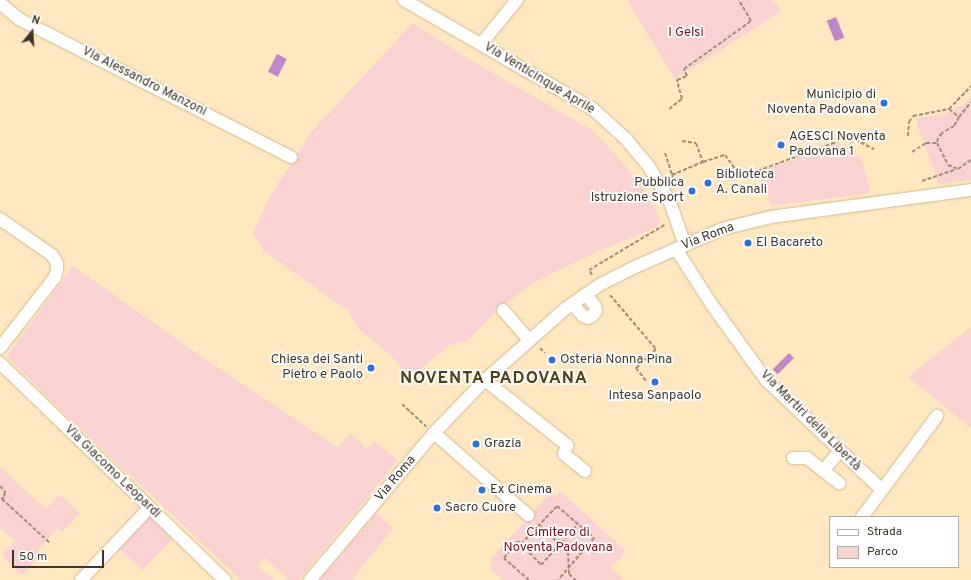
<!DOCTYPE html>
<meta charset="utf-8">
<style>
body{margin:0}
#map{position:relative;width:971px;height:580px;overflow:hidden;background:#ffe7c0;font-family:Overpass,sans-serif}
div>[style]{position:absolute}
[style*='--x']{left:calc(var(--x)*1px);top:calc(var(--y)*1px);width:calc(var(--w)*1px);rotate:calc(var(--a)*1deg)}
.green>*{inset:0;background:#fad2d1;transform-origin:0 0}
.water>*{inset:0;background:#bd87c8;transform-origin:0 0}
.path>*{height:2px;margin-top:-1px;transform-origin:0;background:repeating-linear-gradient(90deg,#a09075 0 4px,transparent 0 6px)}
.roads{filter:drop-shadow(0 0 1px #d0ba94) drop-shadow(0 0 1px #d0ba94)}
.minor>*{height:12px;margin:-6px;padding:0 6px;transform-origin:6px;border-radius:6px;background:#fff}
.dots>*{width:11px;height:11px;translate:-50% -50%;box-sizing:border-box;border:2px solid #fff;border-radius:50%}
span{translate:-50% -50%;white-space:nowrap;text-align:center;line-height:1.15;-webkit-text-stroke:3.5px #fff;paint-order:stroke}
.park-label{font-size:13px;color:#780c1d}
.street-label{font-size:13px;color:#3f3627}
.poi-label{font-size:13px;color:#3f3627}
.right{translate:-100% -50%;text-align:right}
.left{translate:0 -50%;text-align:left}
.district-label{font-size:17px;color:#54411e;font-weight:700;letter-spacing:1px}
.legend{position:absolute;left:829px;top:516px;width:130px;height:52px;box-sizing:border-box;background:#fff;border:1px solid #b2afa9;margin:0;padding:5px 7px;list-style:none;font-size:12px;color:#3f3627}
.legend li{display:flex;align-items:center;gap:8px;height:20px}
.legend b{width:20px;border:1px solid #b2afa9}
.north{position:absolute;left:12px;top:12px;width:40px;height:40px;-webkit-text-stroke:3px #fff;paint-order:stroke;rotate:18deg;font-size:11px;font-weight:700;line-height:16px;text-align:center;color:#3f3627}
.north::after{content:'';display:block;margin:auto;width:14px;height:18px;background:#3f3627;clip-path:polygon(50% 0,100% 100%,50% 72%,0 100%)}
.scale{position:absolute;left:12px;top:550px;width:92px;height:18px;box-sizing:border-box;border:2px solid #3f3627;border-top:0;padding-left:5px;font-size:12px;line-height:14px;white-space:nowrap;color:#3f3627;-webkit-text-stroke:3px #fff;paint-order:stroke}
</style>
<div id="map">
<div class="green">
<div style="clip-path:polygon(627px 0,773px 0,782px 11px,675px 79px)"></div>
<div style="clip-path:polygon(413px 23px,469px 59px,592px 130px,615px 154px,642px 186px,660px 219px,657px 227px,599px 251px,536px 281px,500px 308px,467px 341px,451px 344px,411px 377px,387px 352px,359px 329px,349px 311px,327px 296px,264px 251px,253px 234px,270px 196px,311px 132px)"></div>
<div style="clip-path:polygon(971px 97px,971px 180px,939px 184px,917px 124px,917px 118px,945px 114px,965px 103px)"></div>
<div style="clip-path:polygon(839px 143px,841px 146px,861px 158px,871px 193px,771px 206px,762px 171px)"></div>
<div style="clip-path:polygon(73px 266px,205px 359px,338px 448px,350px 433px,367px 449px,374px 441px,398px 460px,299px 580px,289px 580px,264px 557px,258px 566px,275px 580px,241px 580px,42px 392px,7px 356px)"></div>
<div style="clip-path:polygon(971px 327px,971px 428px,908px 377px)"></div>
<div style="clip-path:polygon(0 467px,46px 509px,60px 494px,80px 513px,62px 532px,58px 528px,37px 551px,40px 556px,22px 575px,1px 555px,15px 541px,0 528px)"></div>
<div style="clip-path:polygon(560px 491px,626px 551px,611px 568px,624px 580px,503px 580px,489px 568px,493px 564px,490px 560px,551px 492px,556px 496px)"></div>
<div style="left:146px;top:513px;width:37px;height:44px;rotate:44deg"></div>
<div style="clip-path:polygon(377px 513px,393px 528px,352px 580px,319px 580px)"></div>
</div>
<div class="water">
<div style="left:836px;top:17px;width:22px;height:10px;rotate:68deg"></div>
<div style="left:277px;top:54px;width:11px;height:20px;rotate:27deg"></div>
<div style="left:789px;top:353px;width:7px;height:23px;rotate:45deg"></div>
</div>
<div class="path">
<div style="--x:669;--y:109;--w:16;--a:-38"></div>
<div style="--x:682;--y:99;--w:20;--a:-105"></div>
<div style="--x:677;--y:80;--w:11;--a:-22"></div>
<div style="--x:687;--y:76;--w:8;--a:-113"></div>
<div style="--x:684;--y:69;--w:82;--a:-35.6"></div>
<div style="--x:751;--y:21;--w:24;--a:-120"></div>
<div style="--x:949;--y:109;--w:13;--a:39"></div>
<div style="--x:959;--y:117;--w:19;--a:-51"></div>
<div style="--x:959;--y:117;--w:10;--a:119"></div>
<div style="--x:954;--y:126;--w:14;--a:150"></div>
<div style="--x:942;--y:133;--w:6;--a:129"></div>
<div style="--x:938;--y:138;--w:5;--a:101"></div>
<div style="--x:937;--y:143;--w:25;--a:63"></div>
<div style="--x:948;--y:165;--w:11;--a:22"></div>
<div style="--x:958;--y:169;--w:16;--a:-35"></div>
<div style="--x:908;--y:136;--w:14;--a:-86"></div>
<div style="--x:909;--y:122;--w:7;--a:-56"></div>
<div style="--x:913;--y:116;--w:37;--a:-11"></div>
<div style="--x:949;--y:109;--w:32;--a:-46"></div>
<div style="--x:682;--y:141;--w:14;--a:8"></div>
<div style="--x:696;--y:143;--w:20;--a:70"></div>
<div style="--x:703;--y:162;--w:23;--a:-18"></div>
<div style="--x:725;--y:155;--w:27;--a:54"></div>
<div style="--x:741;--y:177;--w:116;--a:-20.2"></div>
<div style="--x:850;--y:137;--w:27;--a:27"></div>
<div style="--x:912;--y:152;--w:17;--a:-33"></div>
<div style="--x:926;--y:143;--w:11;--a:0"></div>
<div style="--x:665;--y:153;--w:23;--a:72"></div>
<div style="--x:672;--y:175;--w:34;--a:-23"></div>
<div style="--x:752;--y:172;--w:5;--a:68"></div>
<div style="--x:672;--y:175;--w:10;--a:73"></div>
<div style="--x:922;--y:181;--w:36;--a:-19"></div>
<div style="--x:592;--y:275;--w:6;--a:-121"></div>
<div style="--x:589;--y:270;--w:90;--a:-30.9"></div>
<div style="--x:610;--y:295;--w:71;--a:49.6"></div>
<div style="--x:656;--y:349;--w:28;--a:136"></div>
<div style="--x:636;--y:368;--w:16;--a:52"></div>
<div style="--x:540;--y:348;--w:7;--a:45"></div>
<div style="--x:402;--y:404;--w:33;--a:43"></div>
<div style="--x:0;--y:486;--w:8;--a:50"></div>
<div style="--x:5;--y:492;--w:5;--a:101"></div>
<div style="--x:4;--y:497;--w:6;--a:135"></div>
<div style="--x:2;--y:499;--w:65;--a:42.5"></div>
<div style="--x:540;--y:526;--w:38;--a:43"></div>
<div style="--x:568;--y:552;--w:22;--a:87"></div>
<div style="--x:569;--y:574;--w:9;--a:41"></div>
<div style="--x:521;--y:544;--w:29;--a:46"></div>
<div style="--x:541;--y:565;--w:55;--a:-47.9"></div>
<div style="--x:529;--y:580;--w:33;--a:-139"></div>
<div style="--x:504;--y:558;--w:22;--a:-51"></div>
<div style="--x:518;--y:541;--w:4;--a:45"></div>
<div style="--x:521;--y:544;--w:52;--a:-46.5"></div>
<div style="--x:557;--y:506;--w:49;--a:40.9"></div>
<div style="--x:594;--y:538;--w:55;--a:130.6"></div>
</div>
<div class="roads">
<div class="minor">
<div style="--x:404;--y:0;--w:218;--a:30"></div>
<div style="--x:593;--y:109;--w:45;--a:42.3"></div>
<div style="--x:626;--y:139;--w:34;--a:50"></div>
<div style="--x:648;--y:165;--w:43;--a:59.3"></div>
<div style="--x:670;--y:202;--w:46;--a:70.8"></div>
<div style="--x:0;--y:3;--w:25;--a:40"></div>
<div style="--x:19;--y:19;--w:305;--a:26.9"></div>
<div style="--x:481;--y:44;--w:57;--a:-50.7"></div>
<div style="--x:0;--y:219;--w:63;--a:34.7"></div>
<div style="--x:52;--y:255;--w:9;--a:58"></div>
<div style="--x:57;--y:263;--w:7;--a:90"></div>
<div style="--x:57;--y:270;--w:7;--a:106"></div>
<div style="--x:55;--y:277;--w:90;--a:127.8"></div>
<div style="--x:676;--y:249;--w:67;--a:57.3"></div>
<div style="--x:712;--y:305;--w:92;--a:54.2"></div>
<div style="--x:766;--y:380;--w:160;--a:43.5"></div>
<div style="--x:572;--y:304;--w:16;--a:47"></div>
<div style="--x:583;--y:316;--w:5;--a:22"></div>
<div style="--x:588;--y:318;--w:4;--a:-27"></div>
<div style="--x:592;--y:316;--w:6;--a:-51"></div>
<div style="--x:596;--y:311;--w:5;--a:-101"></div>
<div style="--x:595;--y:306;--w:15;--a:-127"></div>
<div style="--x:503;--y:310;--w:40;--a:49"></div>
<div style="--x:0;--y:363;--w:313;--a:44"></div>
<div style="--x:485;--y:380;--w:105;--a:38.4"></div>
<div style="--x:567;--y:445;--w:9;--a:108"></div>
<div style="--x:564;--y:454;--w:27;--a:39"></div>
<div style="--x:434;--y:433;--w:125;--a:41.1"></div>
<div style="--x:793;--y:458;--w:14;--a:0"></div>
<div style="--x:807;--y:458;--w:41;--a:38"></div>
<div style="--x:823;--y:471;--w:26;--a:-50"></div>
<div style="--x:862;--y:517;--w:126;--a:-53.4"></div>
<div style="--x:81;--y:580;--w:99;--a:-46.6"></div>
<div style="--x:310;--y:580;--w:192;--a:-49.9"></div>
<div style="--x:434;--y:433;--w:74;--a:-46.1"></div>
<div style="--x:485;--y:380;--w:107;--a:-41.6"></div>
<div style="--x:565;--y:309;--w:44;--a:-34.8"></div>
<div style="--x:601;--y:284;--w:40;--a:-26.6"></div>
<div style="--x:637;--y:266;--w:93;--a:-23.5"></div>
<div style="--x:722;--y:229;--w:50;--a:-13.8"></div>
<div style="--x:771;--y:217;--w:202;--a:-7.7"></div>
</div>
</div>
<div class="dots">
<div style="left:884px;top:103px;background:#3270de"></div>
<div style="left:781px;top:145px;background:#3270de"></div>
<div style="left:708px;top:183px;background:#3270de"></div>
<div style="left:692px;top:191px;background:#3270de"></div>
<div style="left:748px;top:243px;background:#3270de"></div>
<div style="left:552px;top:360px;background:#3270de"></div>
<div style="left:371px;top:368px;background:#3270de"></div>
<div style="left:655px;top:382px;background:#3270de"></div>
<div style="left:476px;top:444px;background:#3270de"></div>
<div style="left:482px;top:490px;background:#3270de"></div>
<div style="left:437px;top:508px;background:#3270de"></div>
</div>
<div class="park-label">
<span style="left:686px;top:33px">I Gelsi</span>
<span style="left:558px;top:541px">Cimitero di<br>Noventa Padovana</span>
</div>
<div class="street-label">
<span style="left:539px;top:79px;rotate:31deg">Via Venticinque Aprile</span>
<span style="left:144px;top:82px;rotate:27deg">Via Alessandro Manzoni</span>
<span style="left:708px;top:237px;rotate:-21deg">Via Roma</span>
<span style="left:810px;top:421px;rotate:45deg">Via Martiri della Libertà</span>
<span style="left:112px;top:472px;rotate:44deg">Via Giacomo Leopardi</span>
<span style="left:396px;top:479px;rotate:-50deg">Via Roma</span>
</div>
<div class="poi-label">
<span class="right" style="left:876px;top:103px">Municipio di<br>Noventa Padovana</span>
<span class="left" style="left:789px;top:145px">AGESCI Noventa<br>Padovana 1</span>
<span class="left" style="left:716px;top:183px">Biblioteca<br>A. Canali</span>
<span class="right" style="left:684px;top:191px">Pubblica<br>Istruzione Sport</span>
<span class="left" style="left:756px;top:243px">El Bacareto</span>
<span class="left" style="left:560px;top:360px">Osteria Nonna Pina</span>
<span class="right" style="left:363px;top:368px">Chiesa dei Santi<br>Pietro e Paolo</span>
<span style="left:655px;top:396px">Intesa Sanpaolo</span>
<span class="left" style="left:484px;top:444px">Grazia</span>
<span class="left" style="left:490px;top:490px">Ex Cinema</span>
<span class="left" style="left:445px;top:508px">Sacro Cuore</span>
</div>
<div class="district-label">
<span style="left:494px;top:380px">NOVENTA PADOVANA</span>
</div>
<ul class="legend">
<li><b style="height:5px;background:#fff"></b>Strada</li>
<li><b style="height:11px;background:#fad2d1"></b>Parco</li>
</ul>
<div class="north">N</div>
<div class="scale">50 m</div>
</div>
